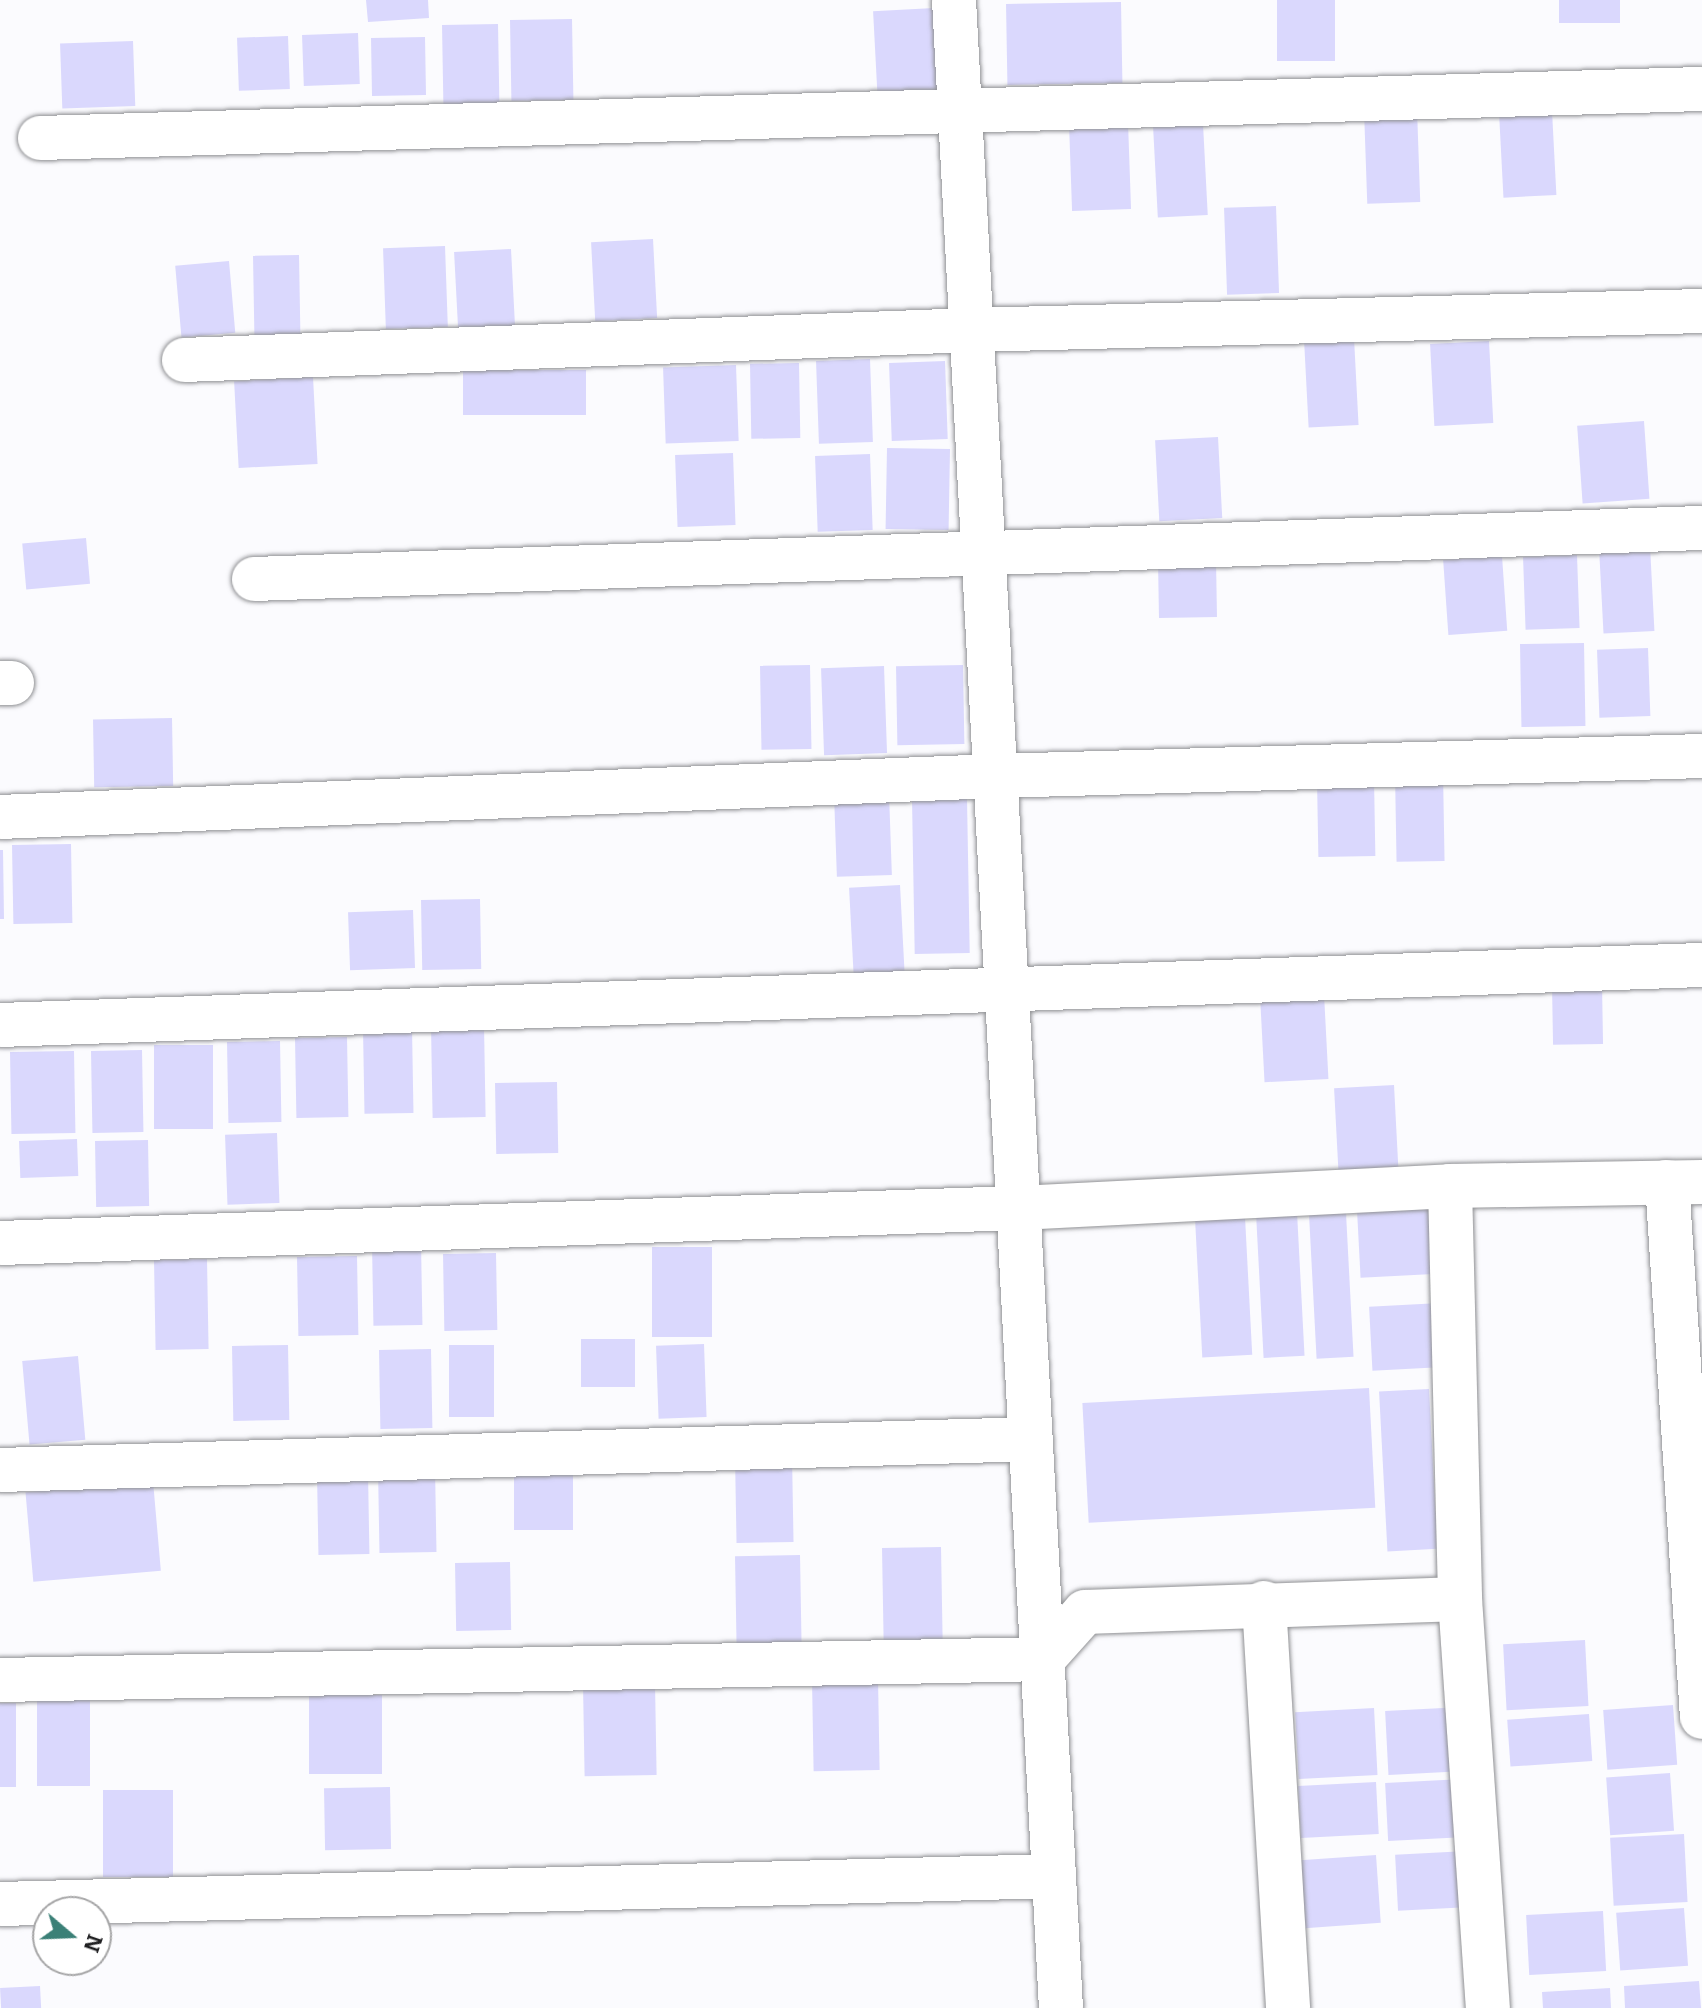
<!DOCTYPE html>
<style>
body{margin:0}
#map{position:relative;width:1702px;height:2008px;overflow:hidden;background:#fbfbfe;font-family:Bitter,serif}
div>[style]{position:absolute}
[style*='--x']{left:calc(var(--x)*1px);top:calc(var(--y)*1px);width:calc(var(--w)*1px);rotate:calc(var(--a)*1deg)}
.building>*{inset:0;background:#dad8fd;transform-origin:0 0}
.roads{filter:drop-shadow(0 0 2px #909194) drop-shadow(0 0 2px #909194)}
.minor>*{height:44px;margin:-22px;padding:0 22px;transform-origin:22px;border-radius:22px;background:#fff}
span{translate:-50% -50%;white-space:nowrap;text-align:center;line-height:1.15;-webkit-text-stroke:6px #fff;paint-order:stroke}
.north{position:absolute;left:32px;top:1896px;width:80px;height:80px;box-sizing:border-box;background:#fff;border:2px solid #a6a6a7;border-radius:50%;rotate:109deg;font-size:22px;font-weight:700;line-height:32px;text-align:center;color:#202022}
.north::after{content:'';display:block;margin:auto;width:28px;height:36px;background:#3b8077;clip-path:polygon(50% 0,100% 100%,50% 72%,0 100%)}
</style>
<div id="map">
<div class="building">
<div style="clip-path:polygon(366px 0,428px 0,429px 18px,368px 22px)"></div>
<div style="left:1277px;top:0;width:58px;height:61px"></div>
<div style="left:1559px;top:0;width:61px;height:23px"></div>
<div style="left:1121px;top:2px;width:81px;height:115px;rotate:89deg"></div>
<div style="left:934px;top:8px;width:92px;height:61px;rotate:87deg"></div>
<div style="left:572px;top:19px;width:81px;height:62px;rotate:89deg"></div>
<div style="left:498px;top:24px;width:80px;height:56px;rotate:89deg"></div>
<div style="left:358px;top:33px;width:51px;height:56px;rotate:88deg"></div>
<div style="left:288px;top:36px;width:53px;height:51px;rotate:88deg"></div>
<div style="left:425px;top:37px;width:58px;height:54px;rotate:89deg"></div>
<div style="left:133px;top:41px;width:65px;height:73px;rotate:88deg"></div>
<div style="left:1417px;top:109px;width:93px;height:53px;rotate:88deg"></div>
<div style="left:1552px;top:111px;width:84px;height:53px;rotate:87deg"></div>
<div style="left:1128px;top:122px;width:87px;height:59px;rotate:88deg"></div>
<div style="left:1203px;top:124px;width:91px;height:50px;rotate:87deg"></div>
<div style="left:1276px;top:206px;width:87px;height:52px;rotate:88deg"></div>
<div style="left:653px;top:239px;width:79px;height:62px;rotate:87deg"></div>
<div style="left:445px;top:246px;width:81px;height:62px;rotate:88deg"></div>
<div style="left:511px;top:249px;width:79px;height:57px;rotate:87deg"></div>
<div style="left:299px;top:255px;width:86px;height:46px;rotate:89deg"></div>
<div style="left:229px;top:261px;width:72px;height:54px;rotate:85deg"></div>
<div style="left:1354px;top:338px;width:87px;height:50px;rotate:87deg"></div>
<div style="left:1489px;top:341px;width:82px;height:59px;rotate:87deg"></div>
<div style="left:870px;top:359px;width:83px;height:54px;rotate:88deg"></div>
<div style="left:945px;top:361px;width:78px;height:56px;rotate:88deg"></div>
<div style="left:799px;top:363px;width:75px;height:49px;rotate:89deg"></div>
<div style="left:736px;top:365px;width:76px;height:73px;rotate:88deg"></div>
<div style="left:586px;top:370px;width:45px;height:123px;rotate:90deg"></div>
<div style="left:313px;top:377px;width:87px;height:79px;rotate:87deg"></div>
<div style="left:1644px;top:421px;width:78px;height:67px;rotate:86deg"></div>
<div style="left:1218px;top:437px;width:81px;height:63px;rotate:87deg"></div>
<div style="left:887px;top:448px;width:63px;height:81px;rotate:1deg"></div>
<div style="left:733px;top:453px;width:72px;height:58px;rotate:88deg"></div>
<div style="left:870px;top:454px;width:76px;height:55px;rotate:88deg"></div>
<div style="left:86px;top:538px;width:46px;height:64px;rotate:85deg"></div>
<div style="left:1650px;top:546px;width:85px;height:51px;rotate:87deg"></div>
<div style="left:1577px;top:555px;width:73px;height:54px;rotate:88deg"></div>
<div style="left:1502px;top:556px;width:75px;height:59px;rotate:86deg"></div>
<div style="left:1216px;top:560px;width:57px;height:58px;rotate:89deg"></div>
<div style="left:1584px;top:643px;width:83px;height:64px;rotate:89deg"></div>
<div style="left:1648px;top:648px;width:68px;height:51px;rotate:88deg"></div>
<div style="left:810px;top:665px;width:84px;height:50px;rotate:89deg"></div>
<div style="left:963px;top:665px;width:79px;height:67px;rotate:89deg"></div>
<div style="left:884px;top:666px;width:87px;height:63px;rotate:88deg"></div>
<div style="left:172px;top:718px;width:68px;height:79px;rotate:89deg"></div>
<div style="left:1443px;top:772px;width:89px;height:48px;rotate:89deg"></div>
<div style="left:1374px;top:778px;width:78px;height:57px;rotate:89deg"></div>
<div style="left:889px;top:793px;width:82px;height:55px;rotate:88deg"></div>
<div style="left:967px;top:798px;width:155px;height:55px;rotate:89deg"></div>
<div style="left:71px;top:844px;width:79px;height:59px;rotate:89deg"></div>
<div style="clip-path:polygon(0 850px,3px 850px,4px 919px,0 919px)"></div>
<div style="left:900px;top:885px;width:87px;height:51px;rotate:87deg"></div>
<div style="left:480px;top:899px;width:70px;height:59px;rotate:89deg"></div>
<div style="left:413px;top:910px;width:58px;height:65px;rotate:88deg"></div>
<div style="left:1602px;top:984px;width:60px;height:50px;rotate:89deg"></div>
<div style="left:1324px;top:994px;width:85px;height:64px;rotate:87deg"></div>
<div style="left:484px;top:1025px;width:92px;height:53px;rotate:89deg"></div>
<div style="left:412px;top:1028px;width:85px;height:49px;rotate:89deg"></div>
<div style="left:347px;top:1037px;width:80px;height:52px;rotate:89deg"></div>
<div style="left:280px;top:1041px;width:81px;height:53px;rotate:89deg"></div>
<div style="left:154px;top:1045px;width:59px;height:84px"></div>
<div style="left:142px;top:1050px;width:82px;height:51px;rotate:89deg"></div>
<div style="left:74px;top:1051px;width:82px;height:64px;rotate:89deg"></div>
<div style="left:557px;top:1082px;width:71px;height:62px;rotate:89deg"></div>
<div style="left:1394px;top:1085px;width:83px;height:60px;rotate:87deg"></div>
<div style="left:277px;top:1133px;width:70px;height:52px;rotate:88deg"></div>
<div style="left:77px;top:1139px;width:37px;height:58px;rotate:88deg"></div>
<div style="left:148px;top:1140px;width:66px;height:53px;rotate:89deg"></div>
<div style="left:1430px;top:1208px;width:66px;height:73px;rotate:87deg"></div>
<div style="left:1297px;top:1212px;width:144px;height:41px;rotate:87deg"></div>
<div style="left:1346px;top:1213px;width:144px;height:37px;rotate:87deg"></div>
<div style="left:1245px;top:1217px;width:138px;height:50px;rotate:87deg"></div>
<div style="left:421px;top:1243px;width:82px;height:49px;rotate:89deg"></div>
<div style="left:652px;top:1247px;width:60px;height:90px"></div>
<div style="left:496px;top:1253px;width:77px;height:53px;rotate:89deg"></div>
<div style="left:357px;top:1256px;width:79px;height:60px;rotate:89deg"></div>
<div style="left:207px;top:1259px;width:90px;height:53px;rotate:89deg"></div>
<div style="left:1440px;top:1303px;width:64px;height:71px;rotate:87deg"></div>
<div style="left:581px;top:1339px;width:54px;height:48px"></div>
<div style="left:704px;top:1344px;width:73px;height:48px;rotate:88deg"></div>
<div style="left:288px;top:1345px;width:75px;height:56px;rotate:89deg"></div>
<div style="left:494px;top:1345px;width:72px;height:45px;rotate:90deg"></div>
<div style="left:431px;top:1349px;width:79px;height:52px;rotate:89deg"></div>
<div style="left:78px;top:1356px;width:84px;height:56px;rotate:85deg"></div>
<div style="left:1369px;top:1388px;width:120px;height:287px;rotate:87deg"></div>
<div style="left:1429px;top:1389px;width:160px;height:50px;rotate:87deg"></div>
<div style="left:792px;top:1455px;width:87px;height:57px;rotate:89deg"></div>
<div style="left:573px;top:1464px;width:66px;height:59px;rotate:90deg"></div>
<div style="left:435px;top:1467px;width:85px;height:57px;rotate:89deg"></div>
<div style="left:368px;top:1472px;width:82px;height:51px;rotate:89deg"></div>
<div style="left:153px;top:1481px;width:90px;height:128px;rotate:85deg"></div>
<div style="left:941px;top:1547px;width:95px;height:59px;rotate:89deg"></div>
<div style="left:800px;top:1555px;width:89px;height:65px;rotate:89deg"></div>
<div style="left:510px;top:1562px;width:68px;height:55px;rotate:89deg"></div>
<div style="left:1585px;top:1640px;width:66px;height:82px;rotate:87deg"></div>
<div style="left:878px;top:1678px;width:92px;height:66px;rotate:89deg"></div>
<div style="left:655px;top:1683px;width:92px;height:72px;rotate:89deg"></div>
<div style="left:37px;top:1694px;width:53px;height:92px"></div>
<div style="left:309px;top:1695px;width:73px;height:79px"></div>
<div style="left:0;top:1703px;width:16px;height:84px"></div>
<div style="left:1673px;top:1705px;width:60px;height:70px;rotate:86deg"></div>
<div style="left:1462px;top:1707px;width:64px;height:77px;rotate:87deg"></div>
<div style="left:1374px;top:1708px;width:67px;height:79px;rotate:87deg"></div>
<div style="left:1589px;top:1714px;width:47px;height:82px;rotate:86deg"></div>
<div style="left:1670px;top:1773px;width:58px;height:64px;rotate:86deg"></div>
<div style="left:1463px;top:1779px;width:58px;height:78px;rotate:87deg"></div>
<div style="left:1376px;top:1782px;width:52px;height:78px;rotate:87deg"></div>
<div style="left:390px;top:1787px;width:62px;height:66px;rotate:89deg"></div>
<div style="left:103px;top:1790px;width:70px;height:87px"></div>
<div style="left:1684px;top:1834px;width:68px;height:74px;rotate:87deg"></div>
<div style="left:1467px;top:1851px;width:56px;height:72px;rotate:87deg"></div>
<div style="left:1376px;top:1855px;width:68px;height:76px;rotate:86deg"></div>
<div style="left:1684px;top:1908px;width:58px;height:68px;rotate:86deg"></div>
<div style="left:1603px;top:1911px;width:60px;height:77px;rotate:87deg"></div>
<div style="clip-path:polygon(1699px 1981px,1701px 2008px,1625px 2008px,1624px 1986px)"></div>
<div style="left:40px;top:1986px;width:22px;height:40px;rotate:87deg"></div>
<div style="clip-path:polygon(1610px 1988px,1611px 2008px,1543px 2008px,1542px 1992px)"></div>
</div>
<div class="roads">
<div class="minor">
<div style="--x:954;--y:0;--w:2011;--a:86.95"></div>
<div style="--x:40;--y:138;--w:1663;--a:-1.69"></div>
<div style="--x:184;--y:360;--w:789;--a:-2.18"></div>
<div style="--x:972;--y:330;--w:730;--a:-1.49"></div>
<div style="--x:254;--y:579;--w:1449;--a:-2.02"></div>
<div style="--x:0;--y:683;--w:12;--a:0"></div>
<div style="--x:0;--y:817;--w:997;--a:-2.36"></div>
<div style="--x:996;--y:776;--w:706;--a:-1.62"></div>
<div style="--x:0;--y:1025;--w:1703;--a:-2.02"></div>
<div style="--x:1667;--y:1182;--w:536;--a:86.26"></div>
<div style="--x:1450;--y:1186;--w:413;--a:88.6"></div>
<div style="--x:1460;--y:1599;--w:410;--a:86.1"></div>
<div style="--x:0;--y:1243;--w:1020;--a:-1.97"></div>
<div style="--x:1019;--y:1208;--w:432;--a:-2.9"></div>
<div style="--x:1450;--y:1186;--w:252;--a:-0.9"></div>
<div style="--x:0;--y:1470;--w:1031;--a:-1.72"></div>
<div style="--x:1264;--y:1603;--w:406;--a:86.6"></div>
<div style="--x:0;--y:1680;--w:1043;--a:-1.15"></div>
<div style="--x:1043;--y:1659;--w:63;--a:-48.2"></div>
<div style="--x:1085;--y:1612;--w:375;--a:-2"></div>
<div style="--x:0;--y:1904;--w:1054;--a:-1.52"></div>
</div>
</div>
<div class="north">N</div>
</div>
